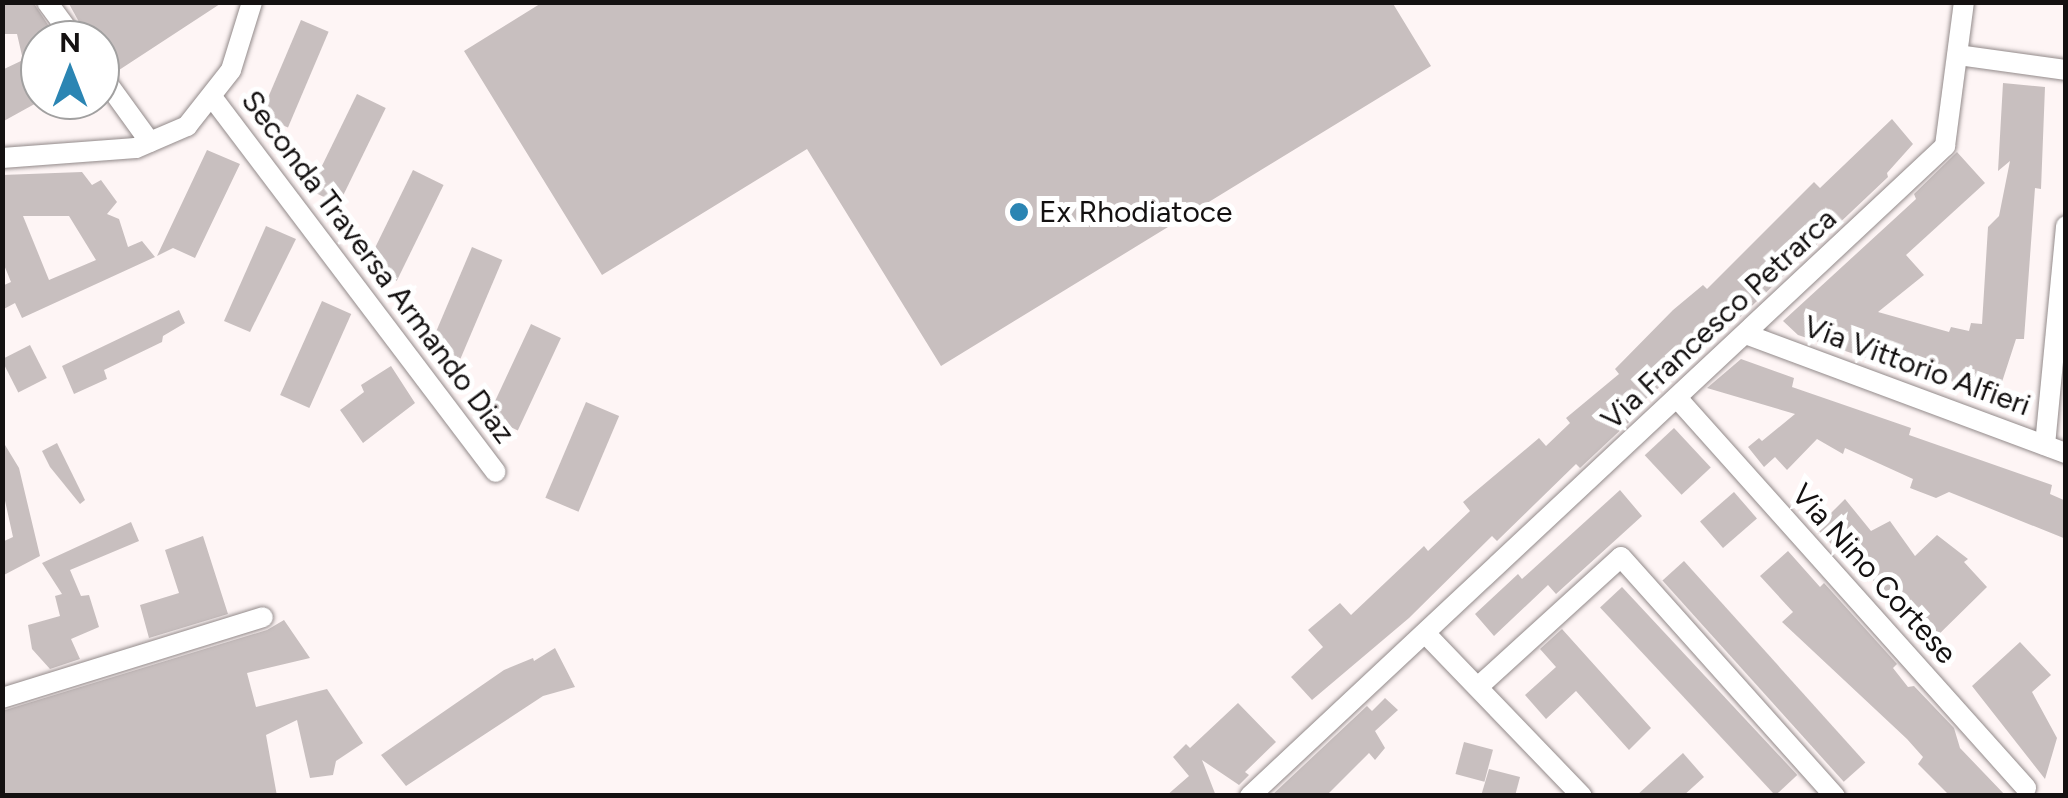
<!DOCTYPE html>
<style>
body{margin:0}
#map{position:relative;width:2068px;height:798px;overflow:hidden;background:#fef5f5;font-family:Figtree,sans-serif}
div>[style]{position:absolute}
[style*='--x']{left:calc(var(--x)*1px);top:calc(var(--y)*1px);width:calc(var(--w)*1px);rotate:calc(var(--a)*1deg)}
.building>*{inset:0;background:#c8bfbf;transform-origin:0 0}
.roads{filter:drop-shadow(0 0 2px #928a8a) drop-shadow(0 0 2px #928a8a)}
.street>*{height:20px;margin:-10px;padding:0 10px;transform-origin:10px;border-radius:10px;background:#fff}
.dots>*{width:28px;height:28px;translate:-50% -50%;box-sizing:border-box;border:5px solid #fff;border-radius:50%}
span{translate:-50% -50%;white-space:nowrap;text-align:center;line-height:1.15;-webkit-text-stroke:10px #fff;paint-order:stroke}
.poi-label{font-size:30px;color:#141111}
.left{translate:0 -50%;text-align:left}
.street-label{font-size:30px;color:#141111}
.frame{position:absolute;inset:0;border:5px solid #141111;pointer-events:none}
.north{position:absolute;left:20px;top:20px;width:100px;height:100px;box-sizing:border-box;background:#fff;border:2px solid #a1a0a0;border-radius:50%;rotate:0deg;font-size:28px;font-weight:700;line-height:40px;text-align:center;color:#141111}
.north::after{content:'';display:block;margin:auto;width:35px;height:45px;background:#2b85b3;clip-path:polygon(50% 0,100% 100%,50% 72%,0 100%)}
</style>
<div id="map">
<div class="building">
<div style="clip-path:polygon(2px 2px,33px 2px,58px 40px,40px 40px,40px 101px,2px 122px,2px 70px,23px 60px,17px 34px,2px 34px)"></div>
<div style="clip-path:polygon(68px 2px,223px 2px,116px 72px,100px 59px,100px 40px,89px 40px)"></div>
<div style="clip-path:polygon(543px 2px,1392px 2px,1431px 66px,941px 366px,807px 149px,602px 275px,464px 51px)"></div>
<div style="left:301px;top:20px;width:30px;height:104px;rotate:23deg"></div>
<div style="clip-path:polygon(2003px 83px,2045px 87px,2041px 189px,2035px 188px,2024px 339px,2016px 339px,2001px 385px,1984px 380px,1978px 394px,1934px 373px,1938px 363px,1869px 342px,1866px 358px,1798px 335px,1783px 321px,1916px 199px,1914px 194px,1957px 152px,1985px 183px,1906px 255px,1924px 275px,1878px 312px,1949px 332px,1951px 327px,1969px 331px,1971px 323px,1982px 324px,1988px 227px,1999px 216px,2010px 161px,1998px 171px)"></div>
<div style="left:357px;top:94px;width:32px;height:107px;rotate:26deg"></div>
<div style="clip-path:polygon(1892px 119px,1913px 144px,1887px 173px,1888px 177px,1737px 320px,1640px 404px,1644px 408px,1580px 468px,1576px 464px,1497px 541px,1492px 536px,1409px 618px,1312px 700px,1291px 677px,1323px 647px,1308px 630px,1340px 603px,1351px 615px,1424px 546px,1428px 551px,1470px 511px,1463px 502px,1539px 438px,1546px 446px,1570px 423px,1566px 418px,1619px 374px,1615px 369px,1673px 310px,1703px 285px,1707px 289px,1814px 182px,1820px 188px)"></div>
<div style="clip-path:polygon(207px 150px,240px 164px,195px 258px,173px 248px,157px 256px)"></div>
<div style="left:413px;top:170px;width:34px;height:107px;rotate:26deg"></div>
<div style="clip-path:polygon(evenodd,82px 172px,92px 185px,101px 180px,117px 202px,107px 214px,119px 219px,128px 247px,142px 241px,155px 257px,22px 318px,15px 303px,2px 310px,2px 286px,11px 282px,2px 260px,2px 175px,82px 172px,23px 216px,69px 216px,96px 260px,49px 280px,23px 216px)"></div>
<div style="clip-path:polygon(266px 226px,296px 239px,250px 332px,224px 321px)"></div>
<div style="left:472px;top:247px;width:33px;height:107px;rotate:23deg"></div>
<div style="left:322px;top:301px;width:32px;height:103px;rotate:24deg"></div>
<div style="clip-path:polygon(179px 310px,185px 323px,163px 336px,162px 342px,104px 370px,107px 379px,74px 394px,62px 366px)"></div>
<div style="left:531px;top:324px;width:33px;height:102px;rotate:25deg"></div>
<div style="left:30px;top:345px;width:37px;height:32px;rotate:63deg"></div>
<div style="clip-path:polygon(1741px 359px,1794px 378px,1792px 387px,1911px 428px,1909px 435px,2052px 485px,2050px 494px,2066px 501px,2066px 539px,1949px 492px,1936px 498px,1910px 488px,1913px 479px,1845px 448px,1843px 454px,1817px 439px,1787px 470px,1775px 457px,1764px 467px,1748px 447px,1759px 438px,1762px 441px,1795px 414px,1707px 388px)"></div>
<div style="clip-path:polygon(391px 366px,415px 403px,363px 443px,340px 410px,364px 392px,361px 385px)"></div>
<div style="left:586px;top:402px;width:36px;height:104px;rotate:23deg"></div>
<div style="left:1674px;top:428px;width:54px;height:40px;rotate:47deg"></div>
<div style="clip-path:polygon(2px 440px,19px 468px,40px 556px,2px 576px,2px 542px,13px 537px,2px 487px)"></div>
<div style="clip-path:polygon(57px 443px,85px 500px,80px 504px,50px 467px,42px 451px)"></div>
<div style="clip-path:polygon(1620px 490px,1642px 516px,1556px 594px,1548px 585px,1494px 636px,1475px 614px,1518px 574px,1522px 579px)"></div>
<div style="left:1734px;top:492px;width:35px;height:45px;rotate:49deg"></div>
<div style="clip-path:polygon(1845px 499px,1871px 531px,1890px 521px,1915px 556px,1937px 535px,1968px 559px,1964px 562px,1987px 587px,1929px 644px,1871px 578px,1867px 582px,1816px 528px)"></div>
<div style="clip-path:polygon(131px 522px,139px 541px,70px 570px,81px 596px,89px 595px,99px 627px,71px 639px,80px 659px,50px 669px,32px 649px,28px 625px,60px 616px,55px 596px,62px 594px,42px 563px)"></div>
<div style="clip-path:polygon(203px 536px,228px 614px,149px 638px,140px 605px,179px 593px,165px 550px)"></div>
<div style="clip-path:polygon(1788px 551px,1820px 587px,1824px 583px,1897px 664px,1893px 668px,1908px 687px,1914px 686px,1954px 728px,1960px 748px,2006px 796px,1950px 796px,1918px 764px,1923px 757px,1907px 739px,1782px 622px,1793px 612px,1760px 576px)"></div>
<div style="left:1684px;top:561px;width:271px;height:29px;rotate:48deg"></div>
<div style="left:1622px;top:587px;width:257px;height:30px;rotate:47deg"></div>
<div style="clip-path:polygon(284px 620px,310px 658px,247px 673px,256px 707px,327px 689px,363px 743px,336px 761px,333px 775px,310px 778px,297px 720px,266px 735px,277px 796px,2px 796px,2px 711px,267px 630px)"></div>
<div style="clip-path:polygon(1562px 629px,1651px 728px,1629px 750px,1576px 691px,1546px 719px,1525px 695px,1556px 667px,1540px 649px)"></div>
<div style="clip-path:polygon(2020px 642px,2051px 675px,2032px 692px,2057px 738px,2045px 779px,1972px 686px)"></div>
<div style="clip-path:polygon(555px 648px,575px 687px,543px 696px,406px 786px,381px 755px,504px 670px,533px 658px,534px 661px)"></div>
<div style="clip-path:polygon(1385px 698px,1398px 710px,1375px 731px,1385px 748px,1375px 760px,1369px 753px,1326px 796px,1271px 796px,1367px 706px,1372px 711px)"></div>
<div style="clip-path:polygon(1238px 703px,1276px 742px,1245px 772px,1249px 775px,1239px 785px,1202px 760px,1216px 796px,1166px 796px,1189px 776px,1173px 757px,1186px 744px,1190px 748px)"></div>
<div style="left:1464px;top:742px;width:30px;height:33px;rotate:15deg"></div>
<div style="clip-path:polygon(1683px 753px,1704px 777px,1683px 796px,1636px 796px)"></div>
<div style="clip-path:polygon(1489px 769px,1520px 777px,1515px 796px,1481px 796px)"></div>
</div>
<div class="roads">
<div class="street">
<div style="--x:47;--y:2;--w:47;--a:53.6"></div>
<div style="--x:1958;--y:55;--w:109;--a:7.9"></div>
<div style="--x:100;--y:73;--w:85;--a:54.1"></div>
<div style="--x:212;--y:97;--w:470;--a:52.9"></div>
<div style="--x:2;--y:158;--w:134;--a:-4.3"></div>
<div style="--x:136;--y:148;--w:56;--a:-23.3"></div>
<div style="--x:187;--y:126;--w:71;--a:-51.8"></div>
<div style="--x:231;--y:70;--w:71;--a:-72.8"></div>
<div style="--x:1748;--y:335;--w:339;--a:20.4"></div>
<div style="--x:1678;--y:399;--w:522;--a:48.18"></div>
<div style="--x:2045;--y:445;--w:220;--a:-84.5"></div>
<div style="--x:1425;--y:633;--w:226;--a:46.1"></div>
<div style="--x:1478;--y:687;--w:193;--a:-42.3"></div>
<div style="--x:1621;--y:557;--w:321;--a:48.2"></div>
<div style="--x:2;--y:698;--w:273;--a:-17.2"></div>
<div style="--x:1250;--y:796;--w:952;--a:-43.08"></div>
<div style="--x:1945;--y:146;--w:145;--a:-82.5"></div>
</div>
</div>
<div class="dots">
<div style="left:1019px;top:212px;background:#2b85b3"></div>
</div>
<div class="poi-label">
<span class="left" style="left:1039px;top:212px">Ex Rhodiatoce</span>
</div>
<div class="street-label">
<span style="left:378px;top:267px;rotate:53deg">Seconda Traversa Armando Diaz</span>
<span style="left:1719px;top:319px;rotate:-43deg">Via Francesco Petrarca</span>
<span style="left:1917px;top:366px;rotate:20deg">Via Vittorio Alfieri</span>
<span style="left:1874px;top:574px;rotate:48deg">Via Nino Cortese</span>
</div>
<div class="frame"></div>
<div class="north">N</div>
</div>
